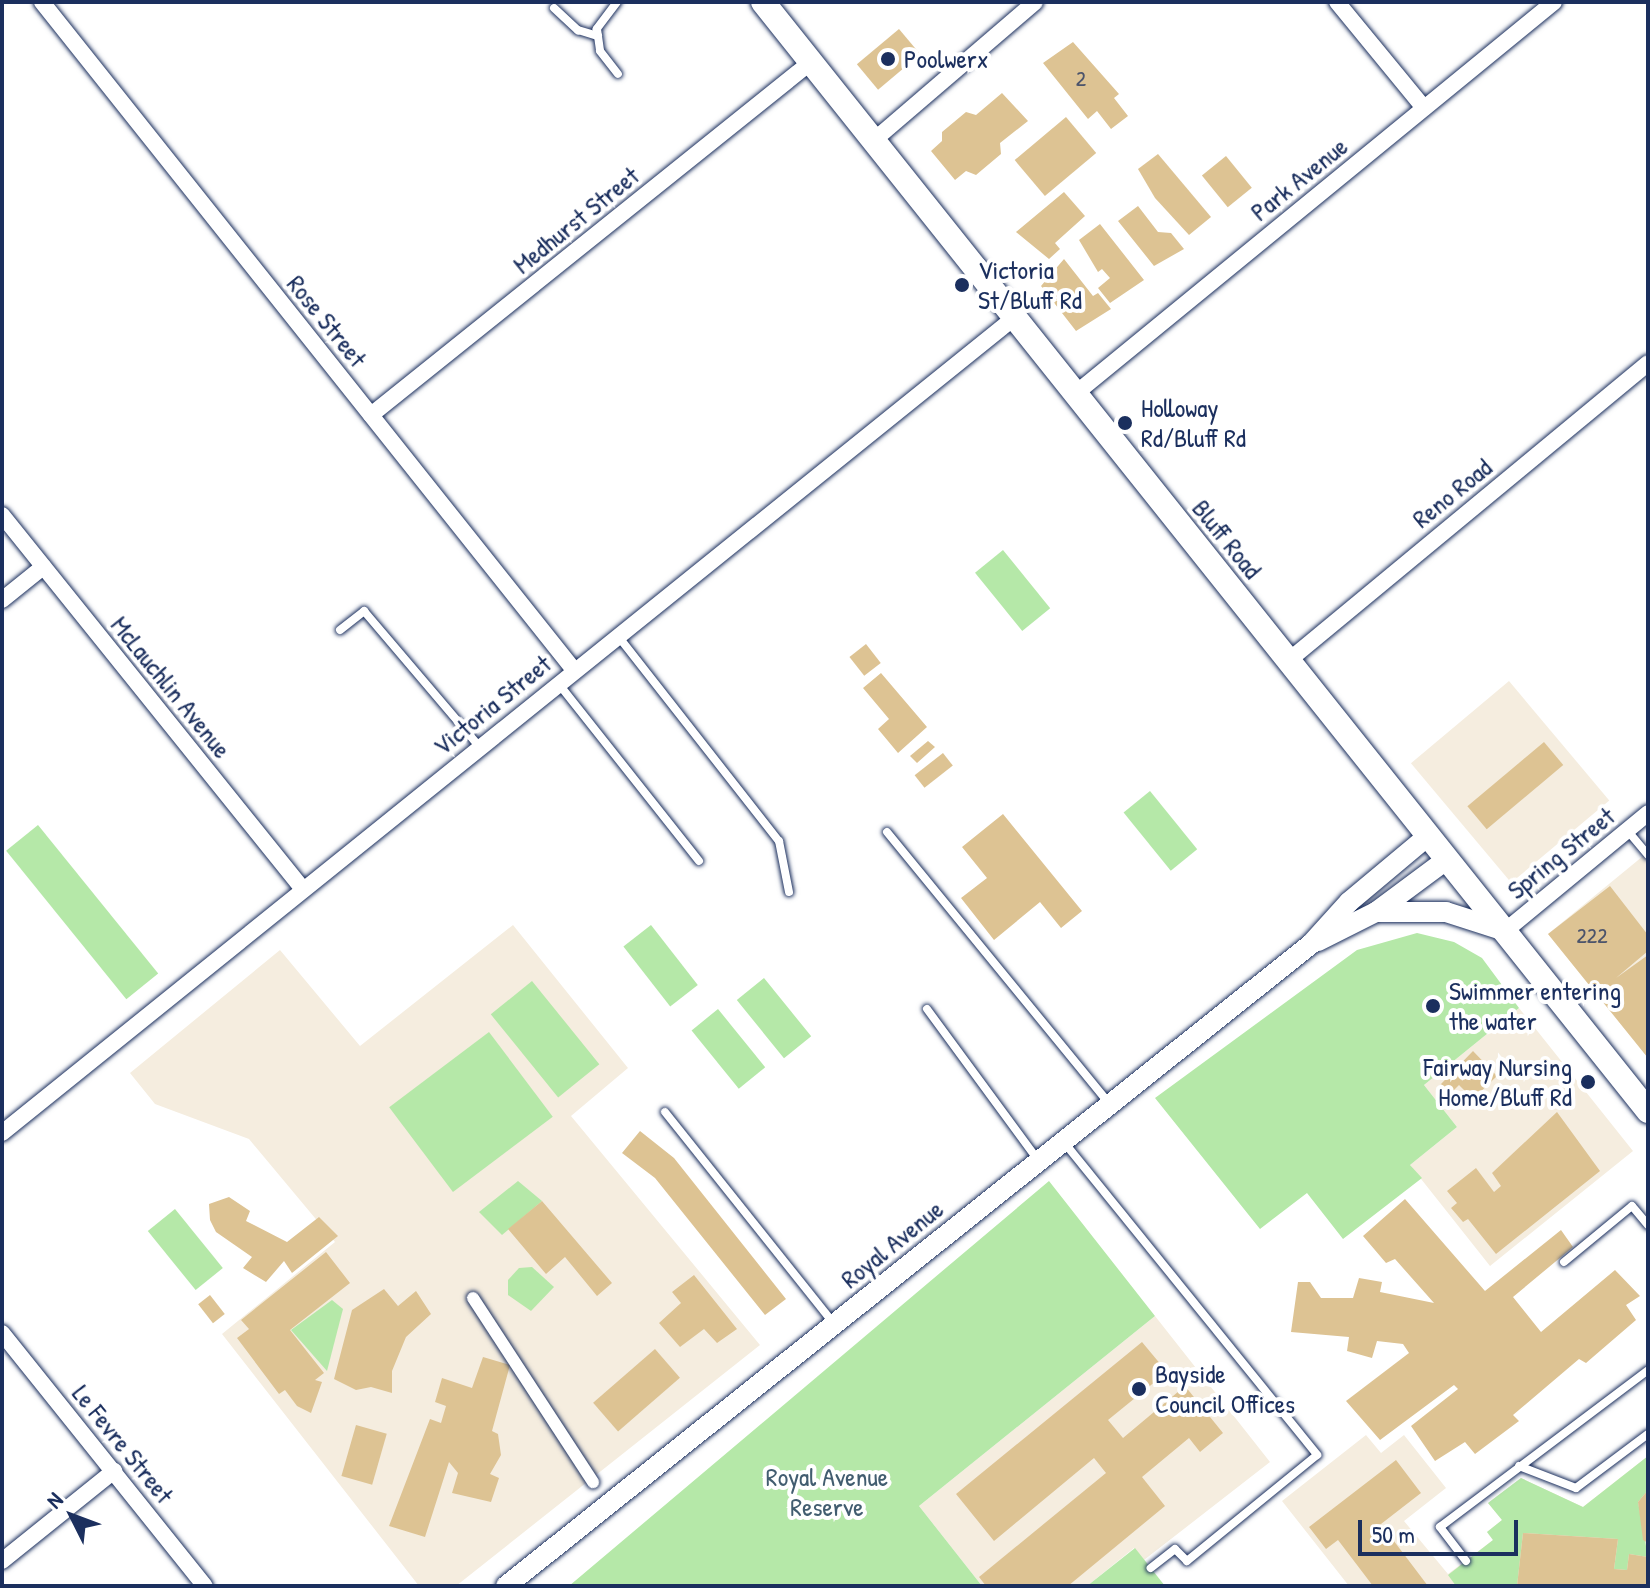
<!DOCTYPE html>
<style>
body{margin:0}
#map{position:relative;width:1650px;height:1588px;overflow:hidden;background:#fff;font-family:"Patrick Hand",sans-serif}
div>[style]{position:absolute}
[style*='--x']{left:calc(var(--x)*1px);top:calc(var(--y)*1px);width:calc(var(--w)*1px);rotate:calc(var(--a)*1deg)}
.built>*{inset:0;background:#f5eddf;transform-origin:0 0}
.green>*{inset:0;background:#b5e8a8;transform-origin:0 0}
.building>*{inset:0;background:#ddc393;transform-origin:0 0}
.roads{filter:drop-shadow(0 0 2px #1b2f5e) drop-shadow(0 0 2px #1b2f5e)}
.service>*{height:8px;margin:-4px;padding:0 4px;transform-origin:4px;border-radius:4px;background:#fff}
.pedestrian>*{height:12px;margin:-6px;padding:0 6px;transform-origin:6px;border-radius:6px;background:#fff}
.minor>*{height:16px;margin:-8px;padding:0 8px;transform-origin:8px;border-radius:8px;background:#fff}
.tertiary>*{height:20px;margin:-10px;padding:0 10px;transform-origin:10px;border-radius:10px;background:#fff}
.secondary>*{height:24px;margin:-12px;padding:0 12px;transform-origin:12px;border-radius:12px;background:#fff}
.dots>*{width:22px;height:22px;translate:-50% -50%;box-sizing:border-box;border:4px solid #fff;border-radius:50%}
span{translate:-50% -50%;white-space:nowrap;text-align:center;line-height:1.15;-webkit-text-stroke:8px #fff;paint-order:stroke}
.number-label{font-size:22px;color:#4c546b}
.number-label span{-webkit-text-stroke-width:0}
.poi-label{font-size:26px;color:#1b2f5e}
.left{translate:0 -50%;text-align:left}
.right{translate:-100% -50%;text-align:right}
.street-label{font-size:26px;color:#1b2f5e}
.park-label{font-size:26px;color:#425d70}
.frame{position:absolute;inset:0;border:4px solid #1b2f5e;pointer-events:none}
.north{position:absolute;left:32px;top:1476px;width:80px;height:80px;-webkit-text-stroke:6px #fff;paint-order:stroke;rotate:312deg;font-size:22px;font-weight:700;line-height:32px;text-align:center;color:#1b2f5e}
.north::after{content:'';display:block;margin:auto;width:28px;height:36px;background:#1b2f5e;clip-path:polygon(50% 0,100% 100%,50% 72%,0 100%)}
.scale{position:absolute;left:1358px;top:1520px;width:160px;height:36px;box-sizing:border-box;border:4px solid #1b2f5e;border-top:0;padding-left:10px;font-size:24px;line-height:28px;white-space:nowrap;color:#1b2f5e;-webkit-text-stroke:6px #fff;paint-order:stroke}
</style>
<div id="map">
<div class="built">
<div style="left:1509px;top:681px;width:156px;height:128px;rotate:50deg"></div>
<div style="clip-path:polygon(1648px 852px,1648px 1058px,1548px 934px)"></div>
<div style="clip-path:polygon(513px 925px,628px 1068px,571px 1116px,760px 1345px,456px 1586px,419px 1586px,222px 1334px,335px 1242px,249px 1139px,155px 1104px,130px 1073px,280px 950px,360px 1046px)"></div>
<div style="clip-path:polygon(1519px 1008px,1633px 1151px,1490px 1266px,1410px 1165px,1457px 1127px,1424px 1085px)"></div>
<div style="clip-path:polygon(1155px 1316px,1270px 1462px,1144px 1560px,1134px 1548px,1087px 1586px,982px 1586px,919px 1506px)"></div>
<div style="clip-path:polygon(1366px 1435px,1381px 1453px,1404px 1435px,1446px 1488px,1404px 1521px,1448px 1574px,1493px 1540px,1487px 1532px,1502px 1520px,1488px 1503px,1521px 1478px,1583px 1507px,1648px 1456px,1648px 1586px,1349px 1586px,1282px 1501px)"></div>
</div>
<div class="green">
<div style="left:1003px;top:550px;width:75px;height:36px;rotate:51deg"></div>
<div style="left:1150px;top:791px;width:75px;height:34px;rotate:51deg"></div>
<div style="left:38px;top:825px;width:191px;height:41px;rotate:51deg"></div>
<div style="left:651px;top:925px;width:76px;height:35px;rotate:52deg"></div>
<div style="clip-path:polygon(1417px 933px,1454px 942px,1482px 958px,1519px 1008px,1424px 1085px,1457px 1127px,1410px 1165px,1422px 1178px,1343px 1239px,1307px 1193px,1260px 1229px,1155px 1098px,1357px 950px)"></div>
<div style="left:764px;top:978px;width:75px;height:35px;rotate:51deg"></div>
<div style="left:532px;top:981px;width:107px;height:53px;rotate:51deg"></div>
<div style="left:718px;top:1009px;width:75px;height:34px;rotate:51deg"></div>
<div style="left:489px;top:1032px;width:106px;height:125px;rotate:53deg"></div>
<div style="clip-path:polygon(518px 1181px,542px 1201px,502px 1235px,479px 1212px)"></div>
<div style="clip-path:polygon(1049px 1181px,1155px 1316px,919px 1506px,982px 1586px,569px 1586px)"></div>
<div style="left:175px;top:1209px;width:76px;height:35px;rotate:51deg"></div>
<div style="clip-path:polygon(532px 1267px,554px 1287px,531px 1311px,508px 1295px,508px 1280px,519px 1268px)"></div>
<div style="clip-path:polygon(332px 1300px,343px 1309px,327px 1371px,291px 1330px)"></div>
<div style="clip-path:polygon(1648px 1456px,1648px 1490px,1638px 1502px,1648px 1557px,1629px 1554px,1627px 1570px,1614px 1569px,1618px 1539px,1523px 1533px,1517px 1586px,1456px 1586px,1448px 1575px,1493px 1540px,1487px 1532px,1502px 1520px,1488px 1503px,1521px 1478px,1583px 1507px)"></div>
<div style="clip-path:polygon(1135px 1548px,1165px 1586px,1087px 1586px)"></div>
</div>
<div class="building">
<div style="left:899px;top:29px;width:33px;height:55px;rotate:50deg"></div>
<div style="clip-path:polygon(1073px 42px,1119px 94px,1114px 98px,1128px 116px,1111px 129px,1097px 111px,1088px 119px,1043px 63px)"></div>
<div style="clip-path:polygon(1002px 93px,1028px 121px,1000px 143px,1001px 154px,976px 175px,966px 171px,955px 180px,931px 151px,942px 141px,942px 132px,966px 112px,976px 115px)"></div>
<div style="left:1066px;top:117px;width:47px;height:67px;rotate:50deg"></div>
<div style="clip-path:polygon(1158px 154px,1211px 217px,1189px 235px,1155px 198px,1138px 169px)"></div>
<div style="left:1226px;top:156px;width:41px;height:31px;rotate:51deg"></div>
<div style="clip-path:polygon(1064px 192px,1085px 216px,1055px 243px,1060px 249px,1049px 259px,1016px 232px)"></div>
<div style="clip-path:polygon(1138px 206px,1158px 232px,1171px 233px,1184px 249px,1154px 266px,1118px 221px)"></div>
<div style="clip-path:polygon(1100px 224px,1144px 280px,1110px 303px,1098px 288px,1110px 278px,1102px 269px,1098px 272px,1079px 240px)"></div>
<div style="clip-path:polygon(1064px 259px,1093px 296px,1098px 293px,1111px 309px,1076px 331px,1041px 286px)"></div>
<div style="left:866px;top:644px;width:24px;height:21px;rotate:52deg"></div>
<div style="clip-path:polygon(881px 673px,927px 727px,898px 753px,878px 729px,889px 719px,863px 688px)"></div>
<div style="clip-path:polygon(928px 741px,935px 747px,917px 763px,910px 756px)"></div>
<div style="left:1544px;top:742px;width:30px;height:100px;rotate:50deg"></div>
<div style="left:943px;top:753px;width:16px;height:36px;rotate:52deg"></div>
<div style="clip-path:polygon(1003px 814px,1082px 911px,1061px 928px,1040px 902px,994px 940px,961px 898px,987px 878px,962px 847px)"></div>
<div style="clip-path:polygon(1610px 886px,1648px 935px,1648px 951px,1616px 978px,1648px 955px,1648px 1058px,1548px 934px)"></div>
<div style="clip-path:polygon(1473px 1051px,1497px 1076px,1473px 1099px,1459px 1085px,1451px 1093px,1441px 1084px)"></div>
<div style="clip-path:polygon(1557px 1112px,1600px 1171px,1496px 1254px,1468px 1219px,1463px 1222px,1451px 1208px,1457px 1203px,1447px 1191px,1476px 1168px,1494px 1192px,1501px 1186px,1492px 1173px)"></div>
<div style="clip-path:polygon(640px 1131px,674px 1158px,786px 1299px,765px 1315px,655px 1178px,622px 1153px)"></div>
<div style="clip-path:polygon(229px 1197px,250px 1211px,246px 1221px,287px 1242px,319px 1217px,338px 1236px,292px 1273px,284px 1261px,266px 1282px,243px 1268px,252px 1257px,216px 1232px,210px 1220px,209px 1204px)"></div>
<div style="clip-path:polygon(1405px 1199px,1485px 1291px,1561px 1230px,1573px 1247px,1513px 1297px,1541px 1332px,1615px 1270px,1640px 1296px,1626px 1305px,1636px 1320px,1586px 1363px,1579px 1359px,1513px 1415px,1519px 1421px,1475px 1454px,1465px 1442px,1435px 1461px,1411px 1426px,1458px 1389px,1454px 1385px,1380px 1440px,1346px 1401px,1409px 1353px,1403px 1344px,1377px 1341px,1372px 1358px,1347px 1351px,1349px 1337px,1291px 1332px,1298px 1282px,1310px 1282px,1321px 1298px,1353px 1298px,1359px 1278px,1382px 1282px,1380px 1292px,1434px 1303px,1395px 1259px,1386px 1263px,1363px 1236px)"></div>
<div style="clip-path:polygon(542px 1201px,612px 1283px,597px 1296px,565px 1257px,546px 1274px,508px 1229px)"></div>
<div style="clip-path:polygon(326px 1252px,350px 1283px,290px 1330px,324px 1373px,315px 1380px,322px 1382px,311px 1413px,297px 1406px,285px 1390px,279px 1394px,237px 1338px,249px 1329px,241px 1320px)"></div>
<div style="clip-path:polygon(694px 1275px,737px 1329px,717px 1343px,704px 1329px,680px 1347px,659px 1323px,681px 1303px,672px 1292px)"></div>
<div style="clip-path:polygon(384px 1289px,398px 1306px,416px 1291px,431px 1314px,406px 1337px,392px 1371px,392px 1393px,371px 1387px,356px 1390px,334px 1379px,352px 1310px)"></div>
<div style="left:210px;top:1295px;width:24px;height:15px;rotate:52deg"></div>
<div style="clip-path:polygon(1142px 1342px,1167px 1372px,1108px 1420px,1123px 1438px,1185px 1386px,1223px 1433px,1200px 1452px,1189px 1438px,1142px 1477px,1165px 1506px,1068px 1586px,986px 1586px,979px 1577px,1106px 1473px,1094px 1458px,994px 1541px,956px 1494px)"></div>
<div style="left:655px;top:1349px;width:38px;height:82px;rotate:49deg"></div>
<div style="clip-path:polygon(483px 1357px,510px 1365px,492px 1431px,498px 1434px,501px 1455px,490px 1474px,499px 1478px,491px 1502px,452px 1493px,458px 1473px,449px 1462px,425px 1537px,389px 1526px,430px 1419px,441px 1423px,446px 1406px,435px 1402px,442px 1378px,472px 1388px)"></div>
<div style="left:356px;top:1425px;width:32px;height:53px;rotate:16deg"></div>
<div style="clip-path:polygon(1396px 1460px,1421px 1493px,1381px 1524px,1428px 1586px,1373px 1586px,1338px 1540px,1326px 1549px,1309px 1527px)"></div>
<div style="clip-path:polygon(1648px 1490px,1648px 1543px,1643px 1540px,1638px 1502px)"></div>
<div style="clip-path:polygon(1523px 1533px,1618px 1539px,1614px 1569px,1627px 1570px,1629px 1554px,1648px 1557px,1648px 1586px,1517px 1586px)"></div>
</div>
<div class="roads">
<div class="service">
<div style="--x:617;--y:2;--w:34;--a:127"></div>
<div style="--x:597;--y:29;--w:22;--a:82"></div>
<div style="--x:600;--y:51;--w:29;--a:52"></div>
<div style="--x:554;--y:8;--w:33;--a:43"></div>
<div style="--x:578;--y:30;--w:21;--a:17"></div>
<div style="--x:340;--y:630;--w:31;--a:-38"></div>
<div style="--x:364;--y:611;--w:177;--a:49.6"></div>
<div style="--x:618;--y:636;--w:261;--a:51.9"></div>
<div style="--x:779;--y:841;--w:52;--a:78.9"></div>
<div style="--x:558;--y:683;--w:227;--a:51.6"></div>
<div style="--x:1627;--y:830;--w:33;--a:50"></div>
<div style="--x:887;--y:832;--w:350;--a:50.7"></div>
<div style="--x:927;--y:1009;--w:186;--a:53.7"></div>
<div style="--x:665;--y:1112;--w:271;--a:51.4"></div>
<div style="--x:1063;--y:1141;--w:404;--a:51"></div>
<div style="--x:1317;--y:1455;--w:168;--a:140.8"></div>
<div style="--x:1187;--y:1561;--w:17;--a:-135"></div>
<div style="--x:1175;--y:1549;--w:31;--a:142"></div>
<div style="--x:1564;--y:1262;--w:88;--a:-39.5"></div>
<div style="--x:1632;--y:1206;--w:25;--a:50"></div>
<div style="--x:1519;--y:1466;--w:61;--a:21.1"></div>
<div style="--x:1576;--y:1488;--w:90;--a:-36.9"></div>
<div style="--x:1466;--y:1561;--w:43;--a:-127.4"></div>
<div style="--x:1440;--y:1527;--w:261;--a:-37"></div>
</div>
<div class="pedestrian">
<div style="--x:473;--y:1298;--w:220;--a:56.9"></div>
</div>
<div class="minor">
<div style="--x:42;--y:2;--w:854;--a:51.47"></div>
<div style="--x:1337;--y:2;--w:137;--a:50.6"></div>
<div style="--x:873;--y:141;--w:213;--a:-40.6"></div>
<div style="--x:1075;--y:394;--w:619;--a:-39.3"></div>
<div style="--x:371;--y:415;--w:564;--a:-38.74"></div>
<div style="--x:2;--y:515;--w:480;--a:51.2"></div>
<div style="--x:2;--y:600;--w:53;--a:-38.8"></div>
<div style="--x:1288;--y:661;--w:467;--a:-39.6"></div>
<div style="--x:1505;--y:931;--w:185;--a:-39.5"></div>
<div style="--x:2;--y:1133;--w:1299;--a:-38.85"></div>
<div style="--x:2;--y:1333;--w:324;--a:51.3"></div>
<div style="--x:2;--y:1561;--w:144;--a:-38.8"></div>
</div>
<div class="tertiary">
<div style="--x:1376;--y:912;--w:70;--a:0"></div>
<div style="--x:1446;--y:912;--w:62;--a:17.9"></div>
<div style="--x:1318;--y:941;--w:65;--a:-26.6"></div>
<div style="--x:1376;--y:912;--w:87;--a:-36.6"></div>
<div style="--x:506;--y:1586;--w:1030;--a:-38.57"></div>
<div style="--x:1311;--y:944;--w:57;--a:-47.9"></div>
<div style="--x:1349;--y:902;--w:103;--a:-39.9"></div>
</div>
<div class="secondary">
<div style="--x:763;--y:2;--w:1419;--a:51.41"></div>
</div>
</div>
<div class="dots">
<div style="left:888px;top:59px;background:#1b2f5e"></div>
<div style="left:962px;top:285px;background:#1b2f5e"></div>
<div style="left:1125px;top:423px;background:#1b2f5e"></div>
<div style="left:1433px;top:1006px;background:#1b2f5e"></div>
<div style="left:1588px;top:1082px;background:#1b2f5e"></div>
<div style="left:1139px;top:1389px;background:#1b2f5e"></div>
</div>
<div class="number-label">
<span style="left:1081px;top:79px">2</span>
<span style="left:1592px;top:936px">222</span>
</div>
<div class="poi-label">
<span class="left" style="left:904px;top:59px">Poolwerx</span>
<span class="left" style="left:978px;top:285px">Victoria<br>St/Bluff Rd</span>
<span class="left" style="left:1141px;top:423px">Holloway<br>Rd/Bluff Rd</span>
<span class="left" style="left:1449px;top:1006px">Swimmer entering<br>the water</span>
<span class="right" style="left:1572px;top:1082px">Fairway Nursing<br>Home/Bluff Rd</span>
<span class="left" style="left:1155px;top:1389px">Bayside<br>Council Offices</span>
</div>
<div class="street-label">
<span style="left:1299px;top:179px;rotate:-39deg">Park Avenue</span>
<span style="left:576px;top:220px;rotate:-39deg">Medhurst Street</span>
<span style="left:327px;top:321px;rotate:51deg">Rose Street</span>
<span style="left:1452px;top:493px;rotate:-39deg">Reno Road</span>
<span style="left:1227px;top:539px;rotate:51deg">Bluff Road</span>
<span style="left:171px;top:687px;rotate:51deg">McLauchlin Avenue</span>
<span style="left:492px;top:705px;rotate:-39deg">Victoria Street</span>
<span style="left:1561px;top:853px;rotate:-39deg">Spring Street</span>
<span style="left:892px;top:1244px;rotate:-39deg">Royal Avenue</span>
<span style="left:123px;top:1444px;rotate:51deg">Le Fevre Street</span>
</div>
<div class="park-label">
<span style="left:827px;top:1492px">Royal Avenue<br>Reserve</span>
</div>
<div class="frame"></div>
<div class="north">N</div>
<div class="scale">50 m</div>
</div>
